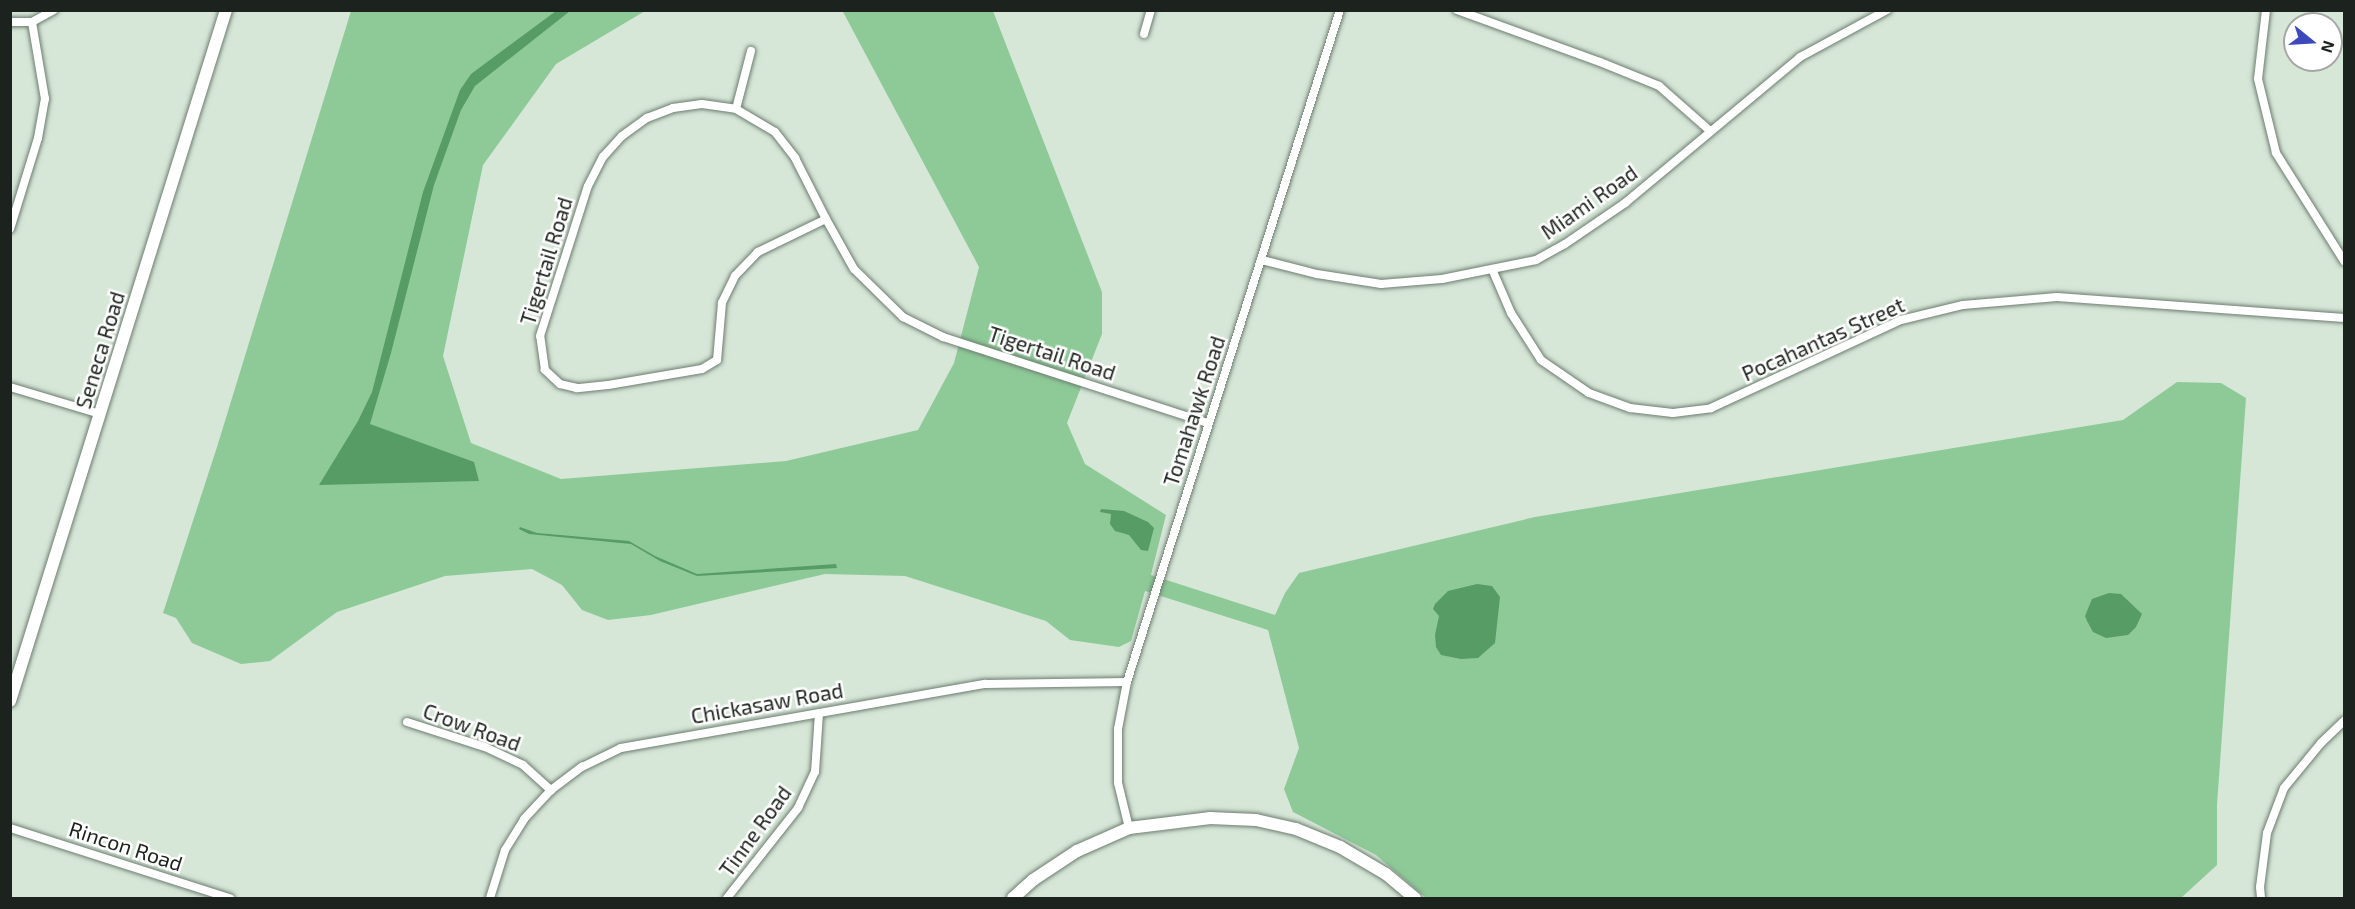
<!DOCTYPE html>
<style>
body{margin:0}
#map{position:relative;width:2355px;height:909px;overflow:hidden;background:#d6e7d8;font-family:"Exo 2",sans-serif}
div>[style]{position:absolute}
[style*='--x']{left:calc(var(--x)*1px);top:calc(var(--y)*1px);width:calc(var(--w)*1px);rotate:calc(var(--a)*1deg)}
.green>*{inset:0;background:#8eca98}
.water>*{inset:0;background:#579b65}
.roads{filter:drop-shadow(0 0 2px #6d7d70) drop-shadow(0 0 2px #6d7d70)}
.street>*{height:8px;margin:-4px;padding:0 4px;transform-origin:4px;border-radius:4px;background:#fff}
.secondary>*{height:12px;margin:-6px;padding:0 6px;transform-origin:6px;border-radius:6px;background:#fff}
span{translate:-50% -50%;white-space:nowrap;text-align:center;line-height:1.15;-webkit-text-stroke:5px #fff;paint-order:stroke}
.street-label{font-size:21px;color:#1c221d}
.frame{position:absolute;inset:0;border:12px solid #1c221d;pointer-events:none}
.north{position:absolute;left:2283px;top:12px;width:60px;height:60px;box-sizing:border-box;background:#fff;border:2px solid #a4a7a5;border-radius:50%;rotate:108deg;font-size:16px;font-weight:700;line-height:24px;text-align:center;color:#1c221d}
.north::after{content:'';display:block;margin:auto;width:21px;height:27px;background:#3c48bc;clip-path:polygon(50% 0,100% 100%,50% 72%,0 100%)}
</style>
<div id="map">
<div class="green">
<div style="clip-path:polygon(842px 10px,993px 11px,1102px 292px,1102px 334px,1067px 423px,1085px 464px,1166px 515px,1151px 575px,1275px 615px,1285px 593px,1299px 573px,1535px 517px,2123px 420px,2177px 382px,2221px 383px,2246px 398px,2217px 805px,2217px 865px,2181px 898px,1426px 898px,1376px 855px,1293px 812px,1284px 789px,1299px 748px,1268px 630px,1145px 591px,1131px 641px,1119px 647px,1070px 640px,1046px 621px,905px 576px,825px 574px,651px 615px,608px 620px,582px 610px,562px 585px,532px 569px,445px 576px,337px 612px,270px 661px,241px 664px,192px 643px,176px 618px,163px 613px,217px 447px,351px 11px,645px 11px,556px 64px,483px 165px,443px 356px,471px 443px,561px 479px,786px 461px,918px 430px,954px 363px,979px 267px)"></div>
</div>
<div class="water">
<div style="clip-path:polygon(556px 11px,570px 11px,475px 86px,461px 110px,434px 185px,391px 353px,370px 424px,474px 462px,479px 481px,319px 485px,358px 421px,372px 392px,423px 192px,460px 90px,471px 74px)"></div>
<div style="clip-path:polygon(1101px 509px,1124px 511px,1148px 522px,1154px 528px,1148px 551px,1141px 550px,1129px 535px,1115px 531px,1110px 524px,1111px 514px,1100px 512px)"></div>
<div style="clip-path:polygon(520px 527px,537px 533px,629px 541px,655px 556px,697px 574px,836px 564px,837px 568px,697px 576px,660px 561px,631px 544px,529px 534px,519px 529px)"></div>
<div style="clip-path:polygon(1477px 584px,1492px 586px,1500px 597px,1495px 643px,1478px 658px,1461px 659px,1441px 655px,1436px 647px,1435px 635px,1439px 616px,1433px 609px,1435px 604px,1448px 591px)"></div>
<div style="clip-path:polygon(2109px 593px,2121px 594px,2142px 614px,2136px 627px,2128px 635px,2106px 638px,2093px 632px,2087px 621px,2085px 616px,2092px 599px)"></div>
</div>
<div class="roads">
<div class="street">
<div style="--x:1457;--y:10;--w:152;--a:20"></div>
<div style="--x:1600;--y:62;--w:64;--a:22.1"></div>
<div style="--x:1659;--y:86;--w:68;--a:41.4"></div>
<div style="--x:2266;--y:10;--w:69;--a:96.6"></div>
<div style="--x:2258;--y:79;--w:76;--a:76.3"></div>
<div style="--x:2276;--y:153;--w:128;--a:57.8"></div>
<div style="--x:10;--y:22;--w:22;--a:0"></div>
<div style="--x:32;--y:22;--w:25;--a:-29"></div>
<div style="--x:1144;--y:34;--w:25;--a:-74"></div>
<div style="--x:702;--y:104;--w:34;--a:8"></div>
<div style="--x:736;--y:109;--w:45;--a:30.5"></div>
<div style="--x:775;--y:132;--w:33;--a:52"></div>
<div style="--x:795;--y:158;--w:68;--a:63.1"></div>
<div style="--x:826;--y:219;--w:76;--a:154.1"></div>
<div style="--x:758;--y:252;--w:33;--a:134"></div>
<div style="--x:735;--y:276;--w:30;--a:116"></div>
<div style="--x:722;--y:303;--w:57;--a:95"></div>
<div style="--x:717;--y:360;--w:17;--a:149"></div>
<div style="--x:702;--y:369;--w:95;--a:170.3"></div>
<div style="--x:608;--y:385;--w:31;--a:174"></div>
<div style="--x:577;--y:388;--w:17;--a:-167"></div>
<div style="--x:560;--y:384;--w:21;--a:-137"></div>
<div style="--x:545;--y:370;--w:34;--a:-98"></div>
<div style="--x:540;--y:336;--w:157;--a:-72.3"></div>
<div style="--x:588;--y:186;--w:33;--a:-63"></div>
<div style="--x:603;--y:157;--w:28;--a:-48"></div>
<div style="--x:622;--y:136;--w:31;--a:-36"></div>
<div style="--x:647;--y:118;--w:28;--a:-21"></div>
<div style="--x:673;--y:108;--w:29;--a:-8"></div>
<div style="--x:736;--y:109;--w:60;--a:-75.5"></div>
<div style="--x:826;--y:219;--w:57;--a:60.8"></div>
<div style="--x:854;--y:269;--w:69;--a:44.4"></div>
<div style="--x:903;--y:317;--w:45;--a:26.6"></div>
<div style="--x:943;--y:337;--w:279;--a:18"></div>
<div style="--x:10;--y:229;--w:95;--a:-72.9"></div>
<div style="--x:38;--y:138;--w:40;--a:-80"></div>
<div style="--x:45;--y:99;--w:78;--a:-99.6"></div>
<div style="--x:1262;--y:260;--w:57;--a:14.3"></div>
<div style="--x:1317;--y:274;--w:65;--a:8.9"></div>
<div style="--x:1381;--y:284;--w:61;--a:-4.7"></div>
<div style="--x:1442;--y:279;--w:96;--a:-11.4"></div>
<div style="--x:1536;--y:260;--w:33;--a:-29"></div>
<div style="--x:1565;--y:244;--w:73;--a:-34.3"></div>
<div style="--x:1625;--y:203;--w:228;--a:-39.8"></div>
<div style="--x:1800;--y:57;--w:99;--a:-28.4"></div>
<div style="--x:1492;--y:269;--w:48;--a:66.6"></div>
<div style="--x:1511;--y:313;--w:56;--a:57.4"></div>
<div style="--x:1541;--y:360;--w:58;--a:34.5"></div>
<div style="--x:1589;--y:393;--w:44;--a:20.1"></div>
<div style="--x:1630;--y:408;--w:43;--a:6.6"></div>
<div style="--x:1673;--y:413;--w:38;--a:-7"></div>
<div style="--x:1711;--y:408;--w:209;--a:-24.9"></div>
<div style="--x:1901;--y:320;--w:64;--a:-13.6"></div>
<div style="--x:1963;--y:305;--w:94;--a:-4.9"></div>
<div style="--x:2057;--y:297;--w:288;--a:4.2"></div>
<div style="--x:10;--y:387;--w:94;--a:16.7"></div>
<div style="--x:407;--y:722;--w:82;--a:17.8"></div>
<div style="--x:485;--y:747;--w:42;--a:25.3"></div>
<div style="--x:523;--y:765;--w:38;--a:42"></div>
<div style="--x:10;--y:828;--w:231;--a:17.7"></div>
<div style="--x:1129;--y:828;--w:46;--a:-103.7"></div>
<div style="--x:1118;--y:783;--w:54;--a:-90"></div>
<div style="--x:1118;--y:729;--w:48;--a:-79.2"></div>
<div style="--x:1127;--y:682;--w:705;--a:-72.41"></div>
<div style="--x:490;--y:898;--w:50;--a:-72.6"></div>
<div style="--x:505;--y:850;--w:36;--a:-58"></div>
<div style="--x:524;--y:819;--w:40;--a:-47"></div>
<div style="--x:551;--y:790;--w:39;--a:-37"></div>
<div style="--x:582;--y:767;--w:43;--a:-26"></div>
<div style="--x:621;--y:748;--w:370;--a:-10"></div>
<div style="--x:985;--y:684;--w:142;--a:-0.8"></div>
<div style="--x:727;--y:898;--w:115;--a:-51.7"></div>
<div style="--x:798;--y:808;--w:40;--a:-65"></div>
<div style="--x:815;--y:772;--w:59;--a:-86.1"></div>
<div style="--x:2261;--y:898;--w:11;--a:-95"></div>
<div style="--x:2260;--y:887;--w:54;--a:-82.6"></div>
<div style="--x:2267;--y:833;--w:48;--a:-69.3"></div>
<div style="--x:2284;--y:788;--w:58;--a:-50.6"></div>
<div style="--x:2321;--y:743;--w:32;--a:-44"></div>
</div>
<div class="secondary">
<div style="--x:10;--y:701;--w:724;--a:-72.64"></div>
<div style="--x:1013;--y:898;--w:27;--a:-42"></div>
<div style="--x:1033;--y:880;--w:53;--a:-33.4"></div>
<div style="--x:1077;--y:851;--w:57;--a:-23.9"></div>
<div style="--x:1129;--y:828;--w:82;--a:-7"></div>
<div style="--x:1210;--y:818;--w:46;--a:2.5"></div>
<div style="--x:1256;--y:820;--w:41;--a:12.7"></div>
<div style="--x:1296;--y:829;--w:48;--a:22.2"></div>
<div style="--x:1340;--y:847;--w:53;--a:30.4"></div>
<div style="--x:1386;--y:874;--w:38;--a:40"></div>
</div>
</div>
<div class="street-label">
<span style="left:1589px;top:202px;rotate:-35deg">Miami Road</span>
<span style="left:546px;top:261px;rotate:-73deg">Tigertail Road</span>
<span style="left:1823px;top:339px;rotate:-24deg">Pocahantas Street</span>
<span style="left:100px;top:350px;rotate:-73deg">Seneca Road</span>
<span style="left:1052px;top:353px;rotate:18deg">Tigertail Road</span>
<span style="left:1194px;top:411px;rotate:-72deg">Tomahawk Road</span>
<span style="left:767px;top:703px;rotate:-10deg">Chickasaw Road</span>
<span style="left:472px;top:727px;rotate:20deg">Crow Road</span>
<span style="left:755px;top:831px;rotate:-54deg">Tinne Road</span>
<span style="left:126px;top:846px;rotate:18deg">Rincon Road</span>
</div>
<div class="frame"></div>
<div class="north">N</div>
</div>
